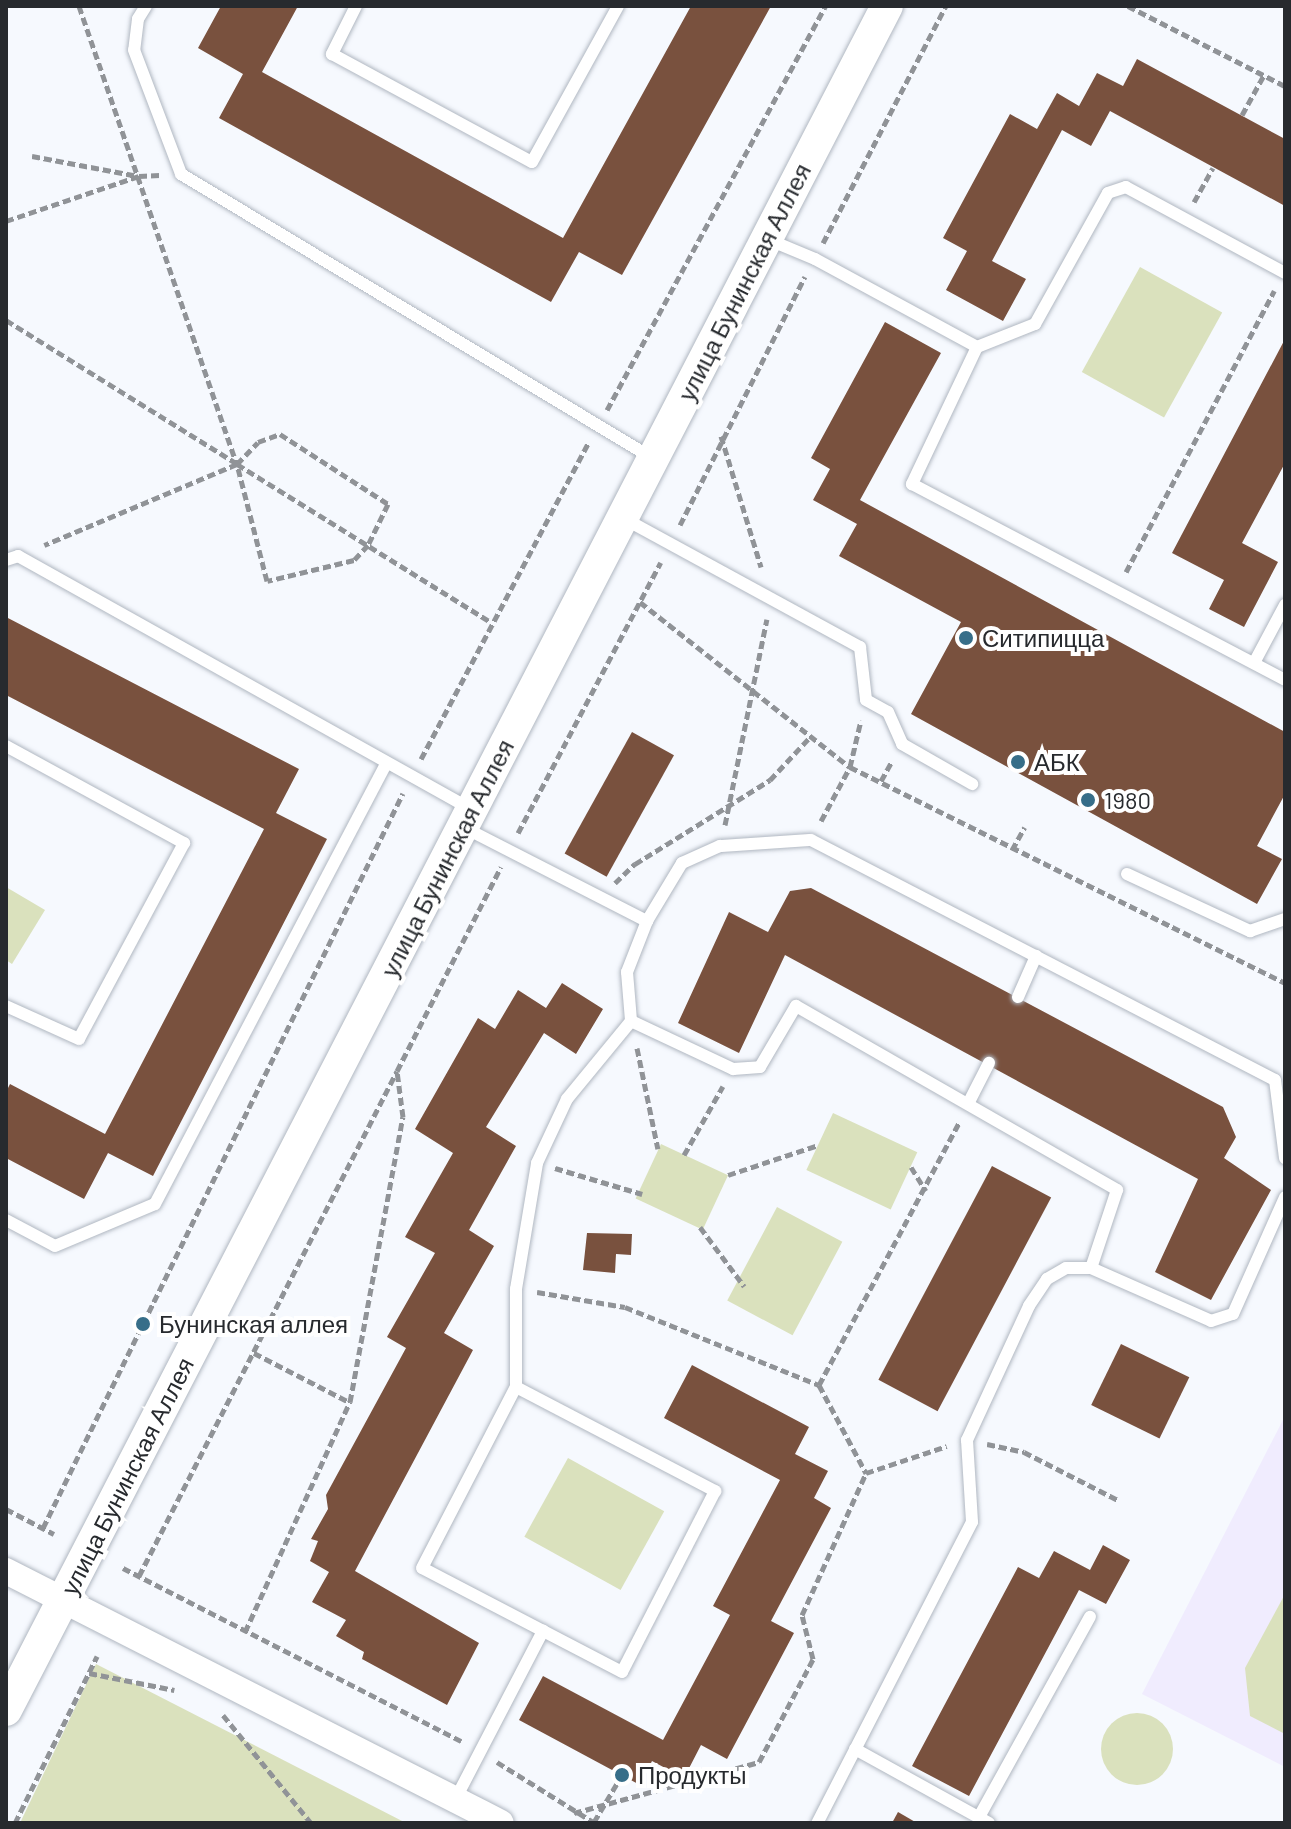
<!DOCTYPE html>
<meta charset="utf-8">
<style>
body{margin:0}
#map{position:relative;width:1291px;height:1829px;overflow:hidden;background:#f6f9fe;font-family:Barlow,sans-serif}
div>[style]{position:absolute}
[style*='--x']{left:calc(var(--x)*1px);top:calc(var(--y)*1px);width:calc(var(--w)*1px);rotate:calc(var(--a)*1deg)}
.education>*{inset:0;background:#f0ecfe}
.green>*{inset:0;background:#dae1bd;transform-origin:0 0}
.round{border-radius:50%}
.building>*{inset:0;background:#79513e;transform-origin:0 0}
.path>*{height:5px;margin-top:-2.5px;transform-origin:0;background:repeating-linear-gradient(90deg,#909397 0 8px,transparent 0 12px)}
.roads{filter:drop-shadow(0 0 2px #b0b7c1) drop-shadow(0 0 2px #b0b7c1)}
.service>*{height:12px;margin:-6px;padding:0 6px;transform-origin:6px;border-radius:6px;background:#fff}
.minor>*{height:26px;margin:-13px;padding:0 13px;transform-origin:13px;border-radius:13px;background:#fff}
.tertiary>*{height:32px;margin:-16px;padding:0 16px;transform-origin:16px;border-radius:16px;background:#fff}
.dots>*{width:22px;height:22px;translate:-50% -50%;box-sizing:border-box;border:4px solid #fff;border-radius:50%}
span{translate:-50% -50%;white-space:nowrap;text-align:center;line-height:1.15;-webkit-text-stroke:8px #fff;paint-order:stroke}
.street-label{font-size:24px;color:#272a2e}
.poi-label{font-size:24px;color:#272a2e}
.left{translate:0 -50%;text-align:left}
.frame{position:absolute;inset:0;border:8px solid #272a2e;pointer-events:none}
</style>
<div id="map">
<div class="education">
<div style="clip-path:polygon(1285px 1416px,1285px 1767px,1142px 1694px)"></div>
</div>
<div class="green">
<div style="left:1140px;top:267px;width:94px;height:120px;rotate:29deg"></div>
<div style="clip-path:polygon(6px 887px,45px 910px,12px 964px,6px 960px)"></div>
<div style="left:833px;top:1113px;width:93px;height:63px;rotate:25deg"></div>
<div style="left:661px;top:1144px;width:74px;height:60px;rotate:25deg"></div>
<div style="left:777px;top:1207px;width:74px;height:106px;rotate:28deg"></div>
<div style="left:568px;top:1458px;width:110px;height:90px;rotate:29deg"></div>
<div style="clip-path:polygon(1285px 1594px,1285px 1734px,1250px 1716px,1245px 1668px)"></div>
<div style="clip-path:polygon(96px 1664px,406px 1823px,20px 1823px)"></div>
<div class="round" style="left:1101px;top:1713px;width:72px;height:72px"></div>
</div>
<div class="building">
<div style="clip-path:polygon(221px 6px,298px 6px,262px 72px,563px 238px,691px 6px,771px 6px,622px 275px,579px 252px,551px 302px,219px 118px,243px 74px,198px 48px)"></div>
<div style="clip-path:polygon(1137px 59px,1285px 139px,1285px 206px,1110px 111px,1091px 146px,1062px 130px,992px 261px,1026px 279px,1003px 321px,946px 290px,967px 251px,943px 238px,1010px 114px,1037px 129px,1057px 93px,1079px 106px,1097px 73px,1123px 86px)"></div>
<div style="clip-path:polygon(885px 322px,941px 353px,860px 500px,1285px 732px,1285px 794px,1257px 846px,1282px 859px,1257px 904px,911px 714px,961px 622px,839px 556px,857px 524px,813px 500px,830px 469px,811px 458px)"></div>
<div style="clip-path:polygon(1285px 339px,1285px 463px,1242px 543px,1278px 562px,1244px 627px,1209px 609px,1224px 580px,1172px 553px)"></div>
<div style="clip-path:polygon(6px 617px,299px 769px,276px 813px,327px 839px,153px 1176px,108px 1153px,84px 1199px,6px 1158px,6px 1092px,10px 1084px,105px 1134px,264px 829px,6px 695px)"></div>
<div style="left:632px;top:732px;width:48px;height:139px;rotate:29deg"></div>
<div style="clip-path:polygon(811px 888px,1223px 1107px,1236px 1137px,1224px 1158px,1271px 1190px,1211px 1300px,1155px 1272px,1198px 1179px,785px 955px,739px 1053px,678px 1023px,729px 912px,768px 932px,790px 891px)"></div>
<div style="clip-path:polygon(562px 983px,603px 1009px,576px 1054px,544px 1033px,486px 1127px,516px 1146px,469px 1230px,494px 1246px,444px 1333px,473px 1350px,355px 1571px,479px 1643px,447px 1705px,362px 1659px,364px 1652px,336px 1636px,346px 1620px,312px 1602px,329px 1572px,310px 1561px,318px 1541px,311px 1539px,328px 1509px,326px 1495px,406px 1348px,387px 1337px,435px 1253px,405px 1237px,453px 1153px,415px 1129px,478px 1018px,495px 1029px,518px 990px,546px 1008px)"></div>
<div style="left:992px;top:1166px;width:67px;height:242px;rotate:28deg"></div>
<div style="clip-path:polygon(587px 1233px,632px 1234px,631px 1255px,616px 1254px,615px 1273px,583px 1270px)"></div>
<div style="left:1121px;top:1344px;width:76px;height:68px;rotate:26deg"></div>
<div style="clip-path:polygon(692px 1365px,809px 1427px,795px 1454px,828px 1471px,814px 1498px,831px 1508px,771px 1621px,794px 1633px,727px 1759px,701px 1745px,684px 1778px,652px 1761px,640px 1785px,519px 1720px,543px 1676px,663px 1740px,730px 1615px,713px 1606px,780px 1480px,664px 1418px)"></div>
<div style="clip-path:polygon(1103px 1545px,1130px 1560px,1106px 1604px,1079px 1590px,969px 1796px,912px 1766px,1018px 1567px,1039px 1578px,1054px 1551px,1090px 1570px)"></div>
<div style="clip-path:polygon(898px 1812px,917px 1823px,892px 1823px)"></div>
</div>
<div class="path">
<div style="--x:79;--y:6;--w:484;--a:71"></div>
<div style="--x:237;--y:464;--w:299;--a:31.9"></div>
<div style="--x:1128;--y:6;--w:176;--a:27"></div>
<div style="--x:1242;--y:115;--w:46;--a:-61.2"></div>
<div style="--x:32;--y:156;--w:108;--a:10.7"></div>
<div style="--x:1194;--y:202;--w:39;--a:-61"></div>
<div style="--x:6;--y:221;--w:140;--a:-18.7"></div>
<div style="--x:139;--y:176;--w:21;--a:-3"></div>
<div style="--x:823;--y:243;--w:267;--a:-62.6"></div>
<div style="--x:6;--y:320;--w:272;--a:31.9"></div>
<div style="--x:237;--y:464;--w:209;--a:157.2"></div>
<div style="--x:607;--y:410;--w:459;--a:-61.6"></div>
<div style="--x:280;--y:434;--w:129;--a:32.9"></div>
<div style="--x:388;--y:504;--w:46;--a:116"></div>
<div style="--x:368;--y:545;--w:21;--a:133"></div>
<div style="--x:354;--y:560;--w:89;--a:166.4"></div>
<div style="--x:267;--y:581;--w:121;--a:-104.4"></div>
<div style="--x:237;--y:464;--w:30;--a:-46"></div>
<div style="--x:258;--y:442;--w:23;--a:-20"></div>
<div style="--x:721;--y:436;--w:137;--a:73"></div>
<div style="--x:680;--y:525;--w:278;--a:-63.3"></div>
<div style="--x:1126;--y:572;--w:318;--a:-62.2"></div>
<div style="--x:640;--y:602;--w:267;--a:38.2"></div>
<div style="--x:850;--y:767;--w:486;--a:26.4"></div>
<div style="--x:421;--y:759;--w:357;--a:-62.1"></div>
<div style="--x:881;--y:781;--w:23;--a:-61"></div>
<div style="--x:821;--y:821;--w:61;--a:-61.8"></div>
<div style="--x:850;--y:767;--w:48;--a:-76.8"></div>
<div style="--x:725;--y:825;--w:210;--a:-78.5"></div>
<div style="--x:518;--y:833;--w:306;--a:-62.2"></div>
<div style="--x:1012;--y:850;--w:26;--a:-61"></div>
<div style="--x:615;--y:883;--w:28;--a:-44"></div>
<div style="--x:635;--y:864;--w:159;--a:-31.9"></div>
<div style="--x:770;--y:780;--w:60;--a:-47"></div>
<div style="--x:637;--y:1048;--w:103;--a:78.3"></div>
<div style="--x:684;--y:1155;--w:79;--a:-60.5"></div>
<div style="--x:911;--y:1167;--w:28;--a:58"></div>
<div style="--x:555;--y:1168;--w:91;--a:16.6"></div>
<div style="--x:728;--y:1175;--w:95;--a:-18.4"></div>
<div style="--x:700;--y:1227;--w:74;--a:53.3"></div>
<div style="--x:537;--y:1292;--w:89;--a:9.7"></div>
<div style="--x:625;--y:1307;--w:209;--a:21.9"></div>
<div style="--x:819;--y:1385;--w:100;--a:61.9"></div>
<div style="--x:254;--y:1353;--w:107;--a:27.3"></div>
<div style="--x:819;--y:1385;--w:299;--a:-61.9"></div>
<div style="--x:987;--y:1444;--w:38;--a:12"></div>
<div style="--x:1024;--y:1452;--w:106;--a:27.1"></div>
<div style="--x:6;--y:1509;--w:54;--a:27.5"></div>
<div style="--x:43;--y:1528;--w:818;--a:-63.9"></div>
<div style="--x:123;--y:1568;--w:380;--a:27.1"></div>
<div style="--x:139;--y:1576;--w:567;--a:-62.94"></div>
<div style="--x:245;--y:1632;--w:253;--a:-65.5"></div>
<div style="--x:350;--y:1402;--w:290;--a:-79.5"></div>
<div style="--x:403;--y:1117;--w:46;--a:-97.4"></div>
<div style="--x:397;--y:1071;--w:229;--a:-63"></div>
<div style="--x:89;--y:1673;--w:87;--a:11.3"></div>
<div style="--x:223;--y:1715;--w:139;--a:50.8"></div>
<div style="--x:497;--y:1762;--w:115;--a:31.9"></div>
<div style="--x:574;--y:1813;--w:192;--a:-15.4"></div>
<div style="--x:759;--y:1762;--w:116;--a:-62.3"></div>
<div style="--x:813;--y:1659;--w:45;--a:-104"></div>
<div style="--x:802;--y:1615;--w:156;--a:-65.7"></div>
<div style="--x:866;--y:1473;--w:85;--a:-18.4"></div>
<div style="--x:594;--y:1822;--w:55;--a:-59.2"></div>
<div style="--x:15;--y:1823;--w:186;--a:-63.8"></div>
</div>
<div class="roads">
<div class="service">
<div style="--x:146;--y:6;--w:15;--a:122"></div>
<div style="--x:138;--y:19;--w:31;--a:97"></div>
<div style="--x:134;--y:50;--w:133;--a:69.2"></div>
<div style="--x:181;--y:174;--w:550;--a:31.09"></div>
<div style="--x:356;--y:6;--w:54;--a:116.6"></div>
<div style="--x:332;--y:54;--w:227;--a:28.4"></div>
<div style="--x:532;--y:162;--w:178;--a:-61.1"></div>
<div style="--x:767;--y:239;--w:52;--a:22.6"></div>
<div style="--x:815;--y:259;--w:184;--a:28.5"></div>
<div style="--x:1285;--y:273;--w:181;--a:-151.6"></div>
<div style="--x:1126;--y:187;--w:19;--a:162"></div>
<div style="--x:1108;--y:193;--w:150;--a:119.1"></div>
<div style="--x:1035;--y:324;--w:62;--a:158.4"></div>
<div style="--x:977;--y:347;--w:152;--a:115.4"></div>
<div style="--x:912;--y:484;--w:421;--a:27.7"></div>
<div style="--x:623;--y:518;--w:270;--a:28.6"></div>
<div style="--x:860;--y:647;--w:53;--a:83.5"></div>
<div style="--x:866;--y:700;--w:25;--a:29"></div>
<div style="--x:888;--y:712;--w:35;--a:66"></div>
<div style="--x:902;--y:744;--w:81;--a:29.7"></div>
<div style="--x:6;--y:560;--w:13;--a:-18"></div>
<div style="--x:18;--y:556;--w:517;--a:29.19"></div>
<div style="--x:1254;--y:663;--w:66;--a:-61.9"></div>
<div style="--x:6;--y:746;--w:203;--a:28.6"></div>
<div style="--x:184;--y:843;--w:222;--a:118.2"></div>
<div style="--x:79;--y:1039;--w:80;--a:-155.7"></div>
<div style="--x:463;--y:827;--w:207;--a:27.1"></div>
<div style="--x:647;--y:921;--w:55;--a:111.4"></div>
<div style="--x:627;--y:972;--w:49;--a:85.3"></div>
<div style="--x:631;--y:1021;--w:113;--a:25.2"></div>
<div style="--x:733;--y:1069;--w:27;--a:-4"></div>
<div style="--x:760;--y:1067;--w:71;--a:-59.5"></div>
<div style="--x:796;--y:1006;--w:370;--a:29.8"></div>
<div style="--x:1117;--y:1190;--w:82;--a:108.4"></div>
<div style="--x:1091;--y:1268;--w:25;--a:180"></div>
<div style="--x:1066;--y:1268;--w:22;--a:150"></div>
<div style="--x:1047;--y:1279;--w:32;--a:124"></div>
<div style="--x:1029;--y:1306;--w:148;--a:114.8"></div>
<div style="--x:967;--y:1440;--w:82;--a:86.5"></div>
<div style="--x:972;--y:1522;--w:339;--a:117.2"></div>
<div style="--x:1127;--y:874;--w:136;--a:24.9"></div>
<div style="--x:1250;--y:931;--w:37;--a:-19"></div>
<div style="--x:647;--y:921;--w:68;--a:-58.9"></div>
<div style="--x:682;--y:863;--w:42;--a:-24.1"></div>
<div style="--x:720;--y:846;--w:91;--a:-3.8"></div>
<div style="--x:811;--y:840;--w:522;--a:27.35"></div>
<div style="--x:1275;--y:1080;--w:79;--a:82.7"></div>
<div style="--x:1018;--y:997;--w:45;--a:-66.3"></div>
<div style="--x:969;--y:1102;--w:44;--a:-62.9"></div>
<div style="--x:6;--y:1220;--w:55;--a:28"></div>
<div style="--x:55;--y:1246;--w:108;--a:-22.8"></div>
<div style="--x:155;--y:1204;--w:498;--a:-62.3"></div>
<div style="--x:1091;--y:1268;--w:131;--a:23.8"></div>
<div style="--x:1211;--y:1321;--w:23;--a:-18"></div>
<div style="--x:1233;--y:1314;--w:128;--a:-66"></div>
<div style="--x:516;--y:1387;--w:225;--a:27.6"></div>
<div style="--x:715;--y:1491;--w:203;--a:117.2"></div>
<div style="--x:622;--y:1672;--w:225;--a:-152.5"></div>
<div style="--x:422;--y:1568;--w:204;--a:-62.6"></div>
<div style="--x:516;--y:1387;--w:98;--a:-90"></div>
<div style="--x:516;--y:1289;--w:128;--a:-80.5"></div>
<div style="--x:537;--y:1163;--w:71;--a:-64.9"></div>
<div style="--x:567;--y:1099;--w:101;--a:-50.6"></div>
<div style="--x:855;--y:1749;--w:153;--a:28.9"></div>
<div style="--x:455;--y:1800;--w:191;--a:-62.5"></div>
<div style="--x:979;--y:1817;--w:229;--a:-61"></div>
</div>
<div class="minor">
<div style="--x:6;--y:1571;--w:555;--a:26.98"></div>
</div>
<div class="tertiary">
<div style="--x:6;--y:1710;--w:1918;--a:-62.66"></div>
</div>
</div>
<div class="dots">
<div style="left:966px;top:638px;background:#376e89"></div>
<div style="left:1018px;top:762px;background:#376e89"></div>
<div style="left:1088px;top:800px;background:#376e89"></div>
<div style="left:143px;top:1324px;background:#376e89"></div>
<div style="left:622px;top:1775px;background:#376e89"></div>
</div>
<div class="street-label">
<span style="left:744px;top:282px;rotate:-63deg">улица Бунинская Аллея</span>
<span style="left:447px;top:858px;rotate:-63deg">улица Бунинская Аллея</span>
<span style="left:127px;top:1476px;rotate:-63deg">улица Бунинская Аллея</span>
</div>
<div class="poi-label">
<span class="left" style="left:982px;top:638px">Ситипицца</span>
<span class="left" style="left:1034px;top:762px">АБК</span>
<span class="left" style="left:1104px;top:800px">1980</span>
<span class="left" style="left:159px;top:1324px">Бунинская аллея</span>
<span class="left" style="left:638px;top:1775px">Продукты</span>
</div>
<div class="frame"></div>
</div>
